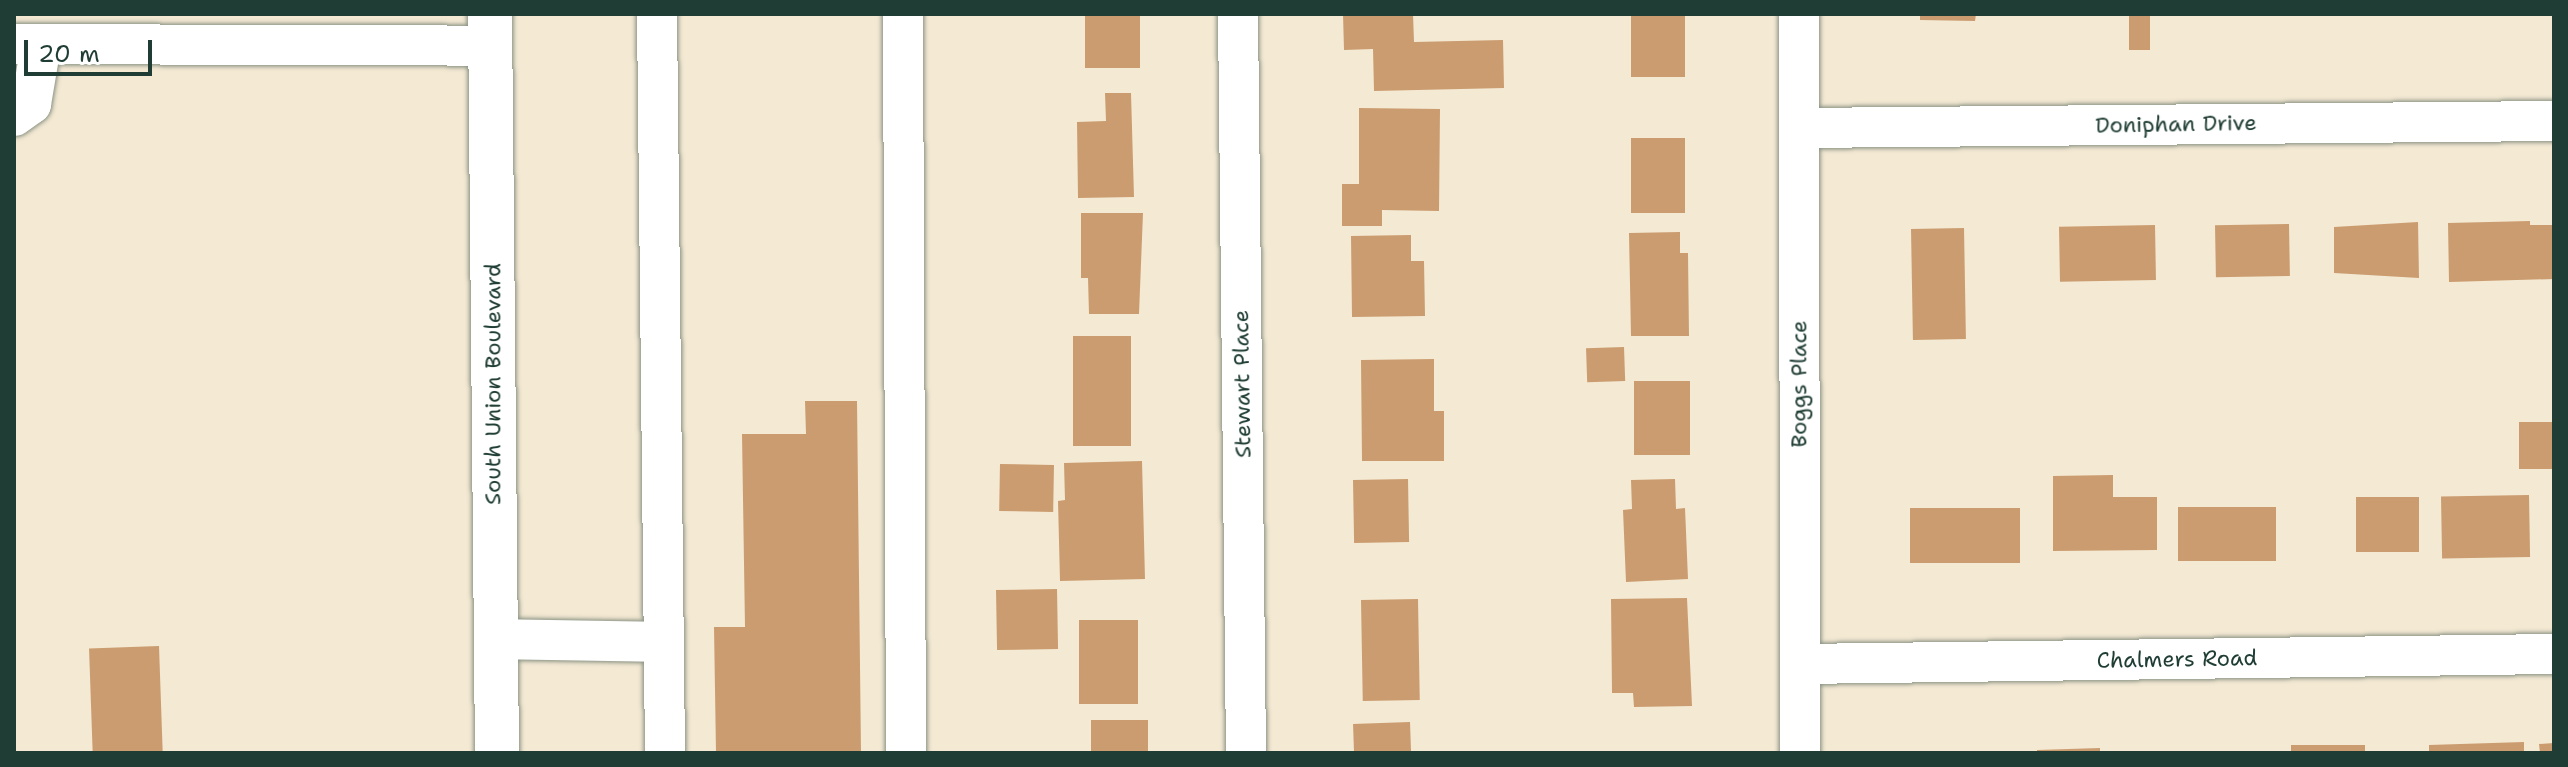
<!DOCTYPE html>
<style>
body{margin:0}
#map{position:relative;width:2568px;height:767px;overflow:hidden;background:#f4e9d3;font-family:"Shantell Sans",sans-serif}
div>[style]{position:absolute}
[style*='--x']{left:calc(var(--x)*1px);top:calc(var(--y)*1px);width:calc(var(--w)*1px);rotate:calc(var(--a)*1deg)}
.building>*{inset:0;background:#cb9c6f;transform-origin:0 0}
.roads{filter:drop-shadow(0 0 2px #8a9384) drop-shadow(0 0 2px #8a9384)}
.minor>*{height:40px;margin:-20px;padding:0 20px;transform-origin:20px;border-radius:20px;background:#fff}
.major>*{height:44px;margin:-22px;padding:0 22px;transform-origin:22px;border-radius:22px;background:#fff}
span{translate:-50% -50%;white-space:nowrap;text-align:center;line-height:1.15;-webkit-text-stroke:6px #fff;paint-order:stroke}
.street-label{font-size:22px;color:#1f3d34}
.frame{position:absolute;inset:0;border:16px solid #1f3d34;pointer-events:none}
.scale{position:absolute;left:24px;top:40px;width:128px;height:36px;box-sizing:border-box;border:4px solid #1f3d34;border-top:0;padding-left:10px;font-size:24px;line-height:28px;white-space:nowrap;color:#1f3d34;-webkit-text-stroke:6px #fff;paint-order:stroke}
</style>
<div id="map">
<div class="building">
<div style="left:1085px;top:14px;width:55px;height:54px"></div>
<div style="clip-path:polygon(1343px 14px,1413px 14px,1414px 42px,1503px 40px,1504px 88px,1374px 91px,1373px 49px,1344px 50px)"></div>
<div style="left:1631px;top:14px;width:54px;height:63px"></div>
<div style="clip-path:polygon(1920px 14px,1976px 14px,1975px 21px,1920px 20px)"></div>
<div style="left:2150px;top:14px;width:36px;height:21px;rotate:90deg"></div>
<div style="clip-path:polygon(1105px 93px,1131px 93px,1134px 197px,1078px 198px,1077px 122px,1106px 121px)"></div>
<div style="clip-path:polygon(1359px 108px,1440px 109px,1439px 211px,1382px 210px,1382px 226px,1342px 226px,1342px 184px,1359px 184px)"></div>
<div style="left:1631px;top:138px;width:54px;height:75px"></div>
<div style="clip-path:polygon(1081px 213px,1143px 213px,1139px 314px,1089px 314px,1088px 278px,1081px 278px)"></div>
<div style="clip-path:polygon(2530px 221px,2530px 225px,2552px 225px,2554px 279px,2449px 282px,2448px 223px)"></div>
<div style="clip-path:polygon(2418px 222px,2419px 278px,2334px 273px,2334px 227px)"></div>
<div style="left:2289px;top:224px;width:52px;height:74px;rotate:89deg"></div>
<div style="left:2155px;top:225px;width:55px;height:96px;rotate:89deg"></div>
<div style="left:1964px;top:228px;width:111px;height:53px;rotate:89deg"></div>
<div style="clip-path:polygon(1680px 232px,1680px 253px,1688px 253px,1689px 336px,1631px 336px,1629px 233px)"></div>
<div style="clip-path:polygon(1411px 235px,1411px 261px,1424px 261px,1425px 316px,1352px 317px,1351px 236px)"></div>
<div style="left:1073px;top:336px;width:58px;height:110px"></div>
<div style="left:1624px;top:347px;width:34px;height:38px;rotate:88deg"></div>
<div style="clip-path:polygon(1434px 359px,1434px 411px,1444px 411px,1444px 461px,1362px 461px,1361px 360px)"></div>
<div style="left:1634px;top:381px;width:56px;height:74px"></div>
<div style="clip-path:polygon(805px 401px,857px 401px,861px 753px,716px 753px,714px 627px,745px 627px,742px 434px,806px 434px)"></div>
<div style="left:2519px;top:422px;width:33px;height:47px"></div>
<div style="clip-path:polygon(1142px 461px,1145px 579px,1060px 581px,1058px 501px,1065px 500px,1064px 463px)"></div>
<div style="left:1000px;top:464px;width:54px;height:47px;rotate:1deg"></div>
<div style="clip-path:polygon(2113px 475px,2113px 497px,2157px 497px,2157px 550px,2053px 551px,2053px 476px)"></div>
<div style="left:1408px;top:479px;width:63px;height:55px;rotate:89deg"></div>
<div style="clip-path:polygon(1675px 479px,1676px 509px,1685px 508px,1688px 579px,1626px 582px,1623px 510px,1632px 509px,1631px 480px)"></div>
<div style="left:2529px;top:495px;width:62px;height:88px;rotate:89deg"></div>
<div style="left:2356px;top:497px;width:63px;height:55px"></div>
<div style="left:2178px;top:507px;width:98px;height:54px"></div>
<div style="left:2020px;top:508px;width:55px;height:110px;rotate:90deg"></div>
<div style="left:1057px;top:589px;width:60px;height:61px;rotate:89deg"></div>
<div style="clip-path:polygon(1687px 598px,1692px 706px,1634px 707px,1633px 693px,1612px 693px,1611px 599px)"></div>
<div style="left:1418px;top:599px;width:101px;height:57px;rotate:89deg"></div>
<div style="left:1079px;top:620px;width:59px;height:84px"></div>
<div style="left:159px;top:646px;width:107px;height:70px;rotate:88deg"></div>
<div style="left:1091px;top:720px;width:57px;height:33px"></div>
<div style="left:1410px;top:722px;width:31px;height:57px;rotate:88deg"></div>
<div style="clip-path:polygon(2524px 742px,2524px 753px,2429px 753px,2429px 745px)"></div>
<div style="clip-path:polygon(2554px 743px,2554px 753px,2540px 753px,2539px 744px)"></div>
<div style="left:2291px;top:745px;width:74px;height:8px"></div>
<div style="clip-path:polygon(2100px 748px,2100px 753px,2037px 753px,2037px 750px)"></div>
</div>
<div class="roads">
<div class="minor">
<div style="--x:657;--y:14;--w:739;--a:89.38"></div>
<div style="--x:903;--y:14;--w:739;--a:89.77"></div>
<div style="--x:1238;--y:14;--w:739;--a:89.38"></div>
<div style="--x:1799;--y:14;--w:739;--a:89.92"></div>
<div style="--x:14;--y:44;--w:476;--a:0.2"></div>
<div style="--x:14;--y:116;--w:21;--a:-35"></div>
<div style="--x:31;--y:104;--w:60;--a:-80.4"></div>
<div style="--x:1799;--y:128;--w:755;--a:-0.53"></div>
<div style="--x:495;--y:639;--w:169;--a:1"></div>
<div style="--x:1800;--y:664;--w:754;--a:-0.76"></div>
</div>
<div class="major">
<div style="--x:490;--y:14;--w:739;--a:89.46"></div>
</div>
</div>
<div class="street-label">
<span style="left:2176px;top:124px;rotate:-1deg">Doniphan Drive</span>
<span style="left:493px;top:384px;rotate:-90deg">South Union Boulevard</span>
<span style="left:1242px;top:384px;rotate:-91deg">Stewart Place</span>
<span style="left:1799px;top:384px;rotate:-90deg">Boggs Place</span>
<span style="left:2177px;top:659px;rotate:-1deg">Chalmers Road</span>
</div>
<div class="frame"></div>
<div class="scale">20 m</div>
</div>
